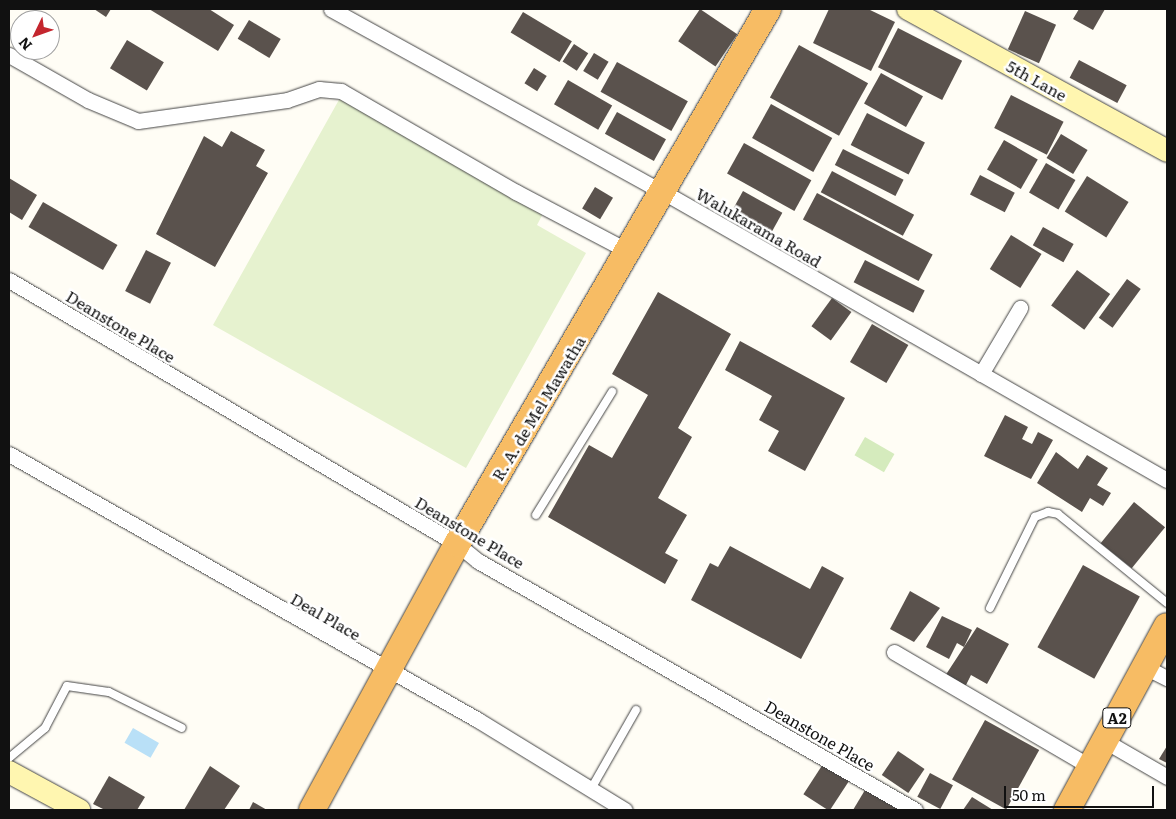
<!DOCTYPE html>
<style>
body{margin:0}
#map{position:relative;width:1176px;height:819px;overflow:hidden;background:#fffdf5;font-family:Literata,serif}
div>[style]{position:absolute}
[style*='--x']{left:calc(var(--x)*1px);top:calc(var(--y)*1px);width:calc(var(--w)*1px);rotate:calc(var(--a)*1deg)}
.green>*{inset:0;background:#d5ebbd;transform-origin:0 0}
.pitch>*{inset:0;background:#e6f2cf}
.water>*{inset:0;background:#b9e0f7;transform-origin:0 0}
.building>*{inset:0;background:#5a524d;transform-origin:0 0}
.roads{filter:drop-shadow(0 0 1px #444) drop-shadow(0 0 1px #444)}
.service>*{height:8px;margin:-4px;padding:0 4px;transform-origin:4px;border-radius:4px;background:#fff}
.minor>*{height:15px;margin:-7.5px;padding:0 7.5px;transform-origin:7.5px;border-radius:7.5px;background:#fff}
.secondary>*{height:22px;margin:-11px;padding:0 11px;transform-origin:11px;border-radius:11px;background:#fff6b0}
.trunk>*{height:26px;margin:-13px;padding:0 13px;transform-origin:13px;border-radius:13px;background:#f7bc64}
span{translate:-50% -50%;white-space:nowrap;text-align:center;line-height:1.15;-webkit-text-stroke:5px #fff;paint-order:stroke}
.shield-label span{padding:1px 4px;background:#fff;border:1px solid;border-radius:4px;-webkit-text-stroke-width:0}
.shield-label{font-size:15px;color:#111;font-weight:700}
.street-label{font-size:16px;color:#111}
.frame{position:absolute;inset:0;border:10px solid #111;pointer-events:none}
.north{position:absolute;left:10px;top:10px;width:50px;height:50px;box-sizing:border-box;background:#fff;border:1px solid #a0a0a0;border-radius:50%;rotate:228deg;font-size:14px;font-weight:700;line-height:20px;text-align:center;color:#111}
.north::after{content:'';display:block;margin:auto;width:18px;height:22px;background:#c4262e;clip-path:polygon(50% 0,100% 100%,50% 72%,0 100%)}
.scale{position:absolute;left:1004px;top:786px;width:150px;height:22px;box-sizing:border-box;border:2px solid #111;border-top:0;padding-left:6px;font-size:15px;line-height:18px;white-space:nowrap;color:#111;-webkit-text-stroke:4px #fff;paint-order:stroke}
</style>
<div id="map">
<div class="green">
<div style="left:865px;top:437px;width:34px;height:21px;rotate:30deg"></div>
</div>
<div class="pitch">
<div style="clip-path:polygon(345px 89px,548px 204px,537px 225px,586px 253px,466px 468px,213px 325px)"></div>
</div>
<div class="water">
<div style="left:133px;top:728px;width:30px;height:17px;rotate:30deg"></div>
</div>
<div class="building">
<div style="clip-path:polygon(94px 9px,111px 9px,106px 17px)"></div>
<div style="clip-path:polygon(149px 9px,209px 9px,234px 25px,218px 51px)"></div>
<div style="left:700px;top:9px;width:45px;height:39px;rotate:34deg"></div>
<div style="clip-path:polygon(829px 9px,868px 9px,895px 22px,871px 71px,813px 43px)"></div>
<div style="clip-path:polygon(1079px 9px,1105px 9px,1093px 30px,1073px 19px)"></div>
<div style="left:1025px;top:11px;width:34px;height:42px;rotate:24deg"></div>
<div style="left:523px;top:12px;width:57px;height:24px;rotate:31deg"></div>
<div style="left:249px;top:20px;width:37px;height:22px;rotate:31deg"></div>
<div style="left:898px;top:28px;width:72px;height:44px;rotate:27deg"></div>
<div style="left:127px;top:40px;width:43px;height:33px;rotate:31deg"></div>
<div style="left:574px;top:44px;width:17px;height:21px;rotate:33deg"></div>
<div style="left:799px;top:45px;width:79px;height:60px;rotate:29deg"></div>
<div style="left:594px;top:53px;width:17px;height:21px;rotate:31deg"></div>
<div style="left:1079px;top:60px;width:54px;height:20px;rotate:28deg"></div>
<div style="left:617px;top:62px;width:81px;height:34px;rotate:29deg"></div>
<div style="left:534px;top:68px;width:15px;height:18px;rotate:32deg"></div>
<div style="left:881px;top:73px;width:48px;height:35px;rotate:29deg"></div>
<div style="left:568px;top:80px;width:51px;height:28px;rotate:30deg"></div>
<div style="left:1011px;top:95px;width:59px;height:37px;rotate:27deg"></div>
<div style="left:771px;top:104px;width:70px;height:39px;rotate:29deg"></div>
<div style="left:617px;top:112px;width:56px;height:25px;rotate:29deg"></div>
<div style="left:867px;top:113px;width:65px;height:36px;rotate:27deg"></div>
<div style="clip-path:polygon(231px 131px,265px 150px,256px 166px,268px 173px,215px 267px,156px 234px,204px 136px,222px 147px)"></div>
<div style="left:1061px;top:134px;width:31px;height:28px;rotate:31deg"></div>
<div style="left:1004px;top:140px;width:39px;height:34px;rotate:30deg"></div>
<div style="left:744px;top:143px;width:77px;height:35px;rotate:29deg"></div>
<div style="left:843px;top:149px;width:68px;height:18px;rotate:27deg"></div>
<div style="left:1046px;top:163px;width:34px;height:34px;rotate:30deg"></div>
<div style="left:832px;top:171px;width:93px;height:24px;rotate:28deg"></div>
<div style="left:980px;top:175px;width:39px;height:22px;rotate:27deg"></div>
<div style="left:1087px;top:176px;width:49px;height:42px;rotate:32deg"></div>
<div style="clip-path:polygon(9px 178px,37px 195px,22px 220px,9px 212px)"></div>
<div style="left:595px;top:187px;width:21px;height:25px;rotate:31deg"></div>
<div style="left:743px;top:191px;width:45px;height:24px;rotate:29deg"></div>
<div style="left:817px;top:193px;width:131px;height:30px;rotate:28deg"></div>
<div style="left:43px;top:202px;width:86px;height:29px;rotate:30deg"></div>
<div style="left:1043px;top:227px;width:35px;height:21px;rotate:29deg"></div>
<div style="left:1011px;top:235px;width:36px;height:40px;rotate:32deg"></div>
<div style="left:146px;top:250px;width:28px;height:46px;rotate:27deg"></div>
<div style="left:865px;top:260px;width:67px;height:25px;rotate:27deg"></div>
<div style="left:1077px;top:270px;width:41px;height:44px;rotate:36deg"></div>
<div style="left:1127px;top:279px;width:17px;height:48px;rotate:36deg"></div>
<div style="clip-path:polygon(658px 292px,731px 334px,678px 428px,692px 437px,658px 498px,687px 515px,665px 553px,678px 560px,665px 584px,548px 517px,589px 445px,612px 458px,648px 395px,612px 374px)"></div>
<div style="left:832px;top:298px;width:24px;height:35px;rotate:36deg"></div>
<div style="left:872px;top:324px;width:42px;height:44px;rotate:30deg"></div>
<div style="clip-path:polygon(740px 341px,845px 398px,805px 471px,768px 451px,779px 431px,759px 420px,772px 396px,725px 370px)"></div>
<div style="clip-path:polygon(1005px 415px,1028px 427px,1022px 439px,1032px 444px,1038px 432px,1053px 440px,1031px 479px,984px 456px)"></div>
<div style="clip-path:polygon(1056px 452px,1078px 469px,1087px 455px,1108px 468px,1097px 485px,1111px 493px,1103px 506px,1090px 498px,1082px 512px,1037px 483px)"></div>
<div style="left:1134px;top:502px;width:40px;height:53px;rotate:39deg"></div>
<div style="clip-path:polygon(730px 546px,810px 589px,822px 566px,844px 578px,801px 659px,691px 600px,710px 563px,718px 567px)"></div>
<div style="left:1083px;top:565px;width:65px;height:94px;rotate:29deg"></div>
<div style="clip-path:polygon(910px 591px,940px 608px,914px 642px,890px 629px)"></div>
<div style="clip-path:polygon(942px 616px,972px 630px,964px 647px,957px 643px,949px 659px,926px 647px)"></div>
<div style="clip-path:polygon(977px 627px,1009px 644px,987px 684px,971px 675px,965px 687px,945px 676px)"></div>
<div style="left:985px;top:720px;width:62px;height:68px;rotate:29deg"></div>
<div style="clip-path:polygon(1167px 746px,1167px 763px,1159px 759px)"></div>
<div style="left:898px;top:751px;width:32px;height:29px;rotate:34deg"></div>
<div style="left:823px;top:764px;width:31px;height:36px;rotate:33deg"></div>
<div style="clip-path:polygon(210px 766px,240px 786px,224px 810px,184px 810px)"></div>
<div style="left:930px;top:773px;width:26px;height:27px;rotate:28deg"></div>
<div style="clip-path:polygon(109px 776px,145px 797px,137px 810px,105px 810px,93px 804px)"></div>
<div style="clip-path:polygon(868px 785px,907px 810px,853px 810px)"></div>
<div style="clip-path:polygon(972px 797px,993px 810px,963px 810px)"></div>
<div style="clip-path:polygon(253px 802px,267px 810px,249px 810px)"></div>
</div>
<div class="roads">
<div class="service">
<div style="--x:536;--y:515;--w:145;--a:-58.3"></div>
<div style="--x:990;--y:608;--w:102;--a:-63.7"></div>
<div style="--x:1035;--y:517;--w:14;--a:-21"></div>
<div style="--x:1048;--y:512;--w:10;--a:11"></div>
<div style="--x:1058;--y:514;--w:141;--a:39.2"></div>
<div style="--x:9;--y:758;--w:47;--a:-39.8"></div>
<div style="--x:45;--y:728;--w:47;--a:-62.4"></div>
<div style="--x:67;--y:686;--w:42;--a:8.1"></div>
<div style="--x:109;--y:692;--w:81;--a:26.3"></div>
<div style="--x:591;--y:789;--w:91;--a:-60.3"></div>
</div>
<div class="minor">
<div style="--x:331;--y:9;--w:381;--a:28.9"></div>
<div style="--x:665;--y:193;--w:578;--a:29.76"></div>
<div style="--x:9;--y:55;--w:91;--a:29.7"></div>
<div style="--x:88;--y:100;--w:54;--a:22.8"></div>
<div style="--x:138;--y:121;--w:150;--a:-8"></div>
<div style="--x:287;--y:100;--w:34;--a:-19"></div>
<div style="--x:319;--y:89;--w:22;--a:5"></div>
<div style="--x:341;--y:91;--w:202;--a:30"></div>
<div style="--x:516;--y:192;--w:129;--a:27.8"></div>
<div style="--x:9;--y:280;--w:520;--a:30.51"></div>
<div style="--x:457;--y:544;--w:27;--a:39"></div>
<div style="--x:478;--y:561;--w:503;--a:29.67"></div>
<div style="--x:981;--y:374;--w:77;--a:-59.4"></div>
<div style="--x:9;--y:454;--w:539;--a:29.56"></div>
<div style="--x:478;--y:720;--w:172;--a:31.5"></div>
<div style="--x:894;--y:652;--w:228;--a:30.3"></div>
<div style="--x:1145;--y:667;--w:25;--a:27"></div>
<div style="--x:1105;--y:741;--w:72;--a:30.1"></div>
</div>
<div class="secondary">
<div style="--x:908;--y:9;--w:295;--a:28.7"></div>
<div style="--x:9;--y:772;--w:80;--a:28.5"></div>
</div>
<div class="trunk">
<div style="--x:312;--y:810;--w:303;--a:-61.4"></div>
<div style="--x:457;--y:544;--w:619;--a:-59.83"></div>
<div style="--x:1067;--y:810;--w:209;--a:-61.5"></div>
</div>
</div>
<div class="shield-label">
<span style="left:1117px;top:718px">A2</span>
</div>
<div class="street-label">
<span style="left:1037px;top:80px;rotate:29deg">5th Lane</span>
<span style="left:759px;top:227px;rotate:30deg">Walukarama Road</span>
<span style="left:121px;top:326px;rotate:31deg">Deanstone Place</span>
<span style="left:538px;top:408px;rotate:-59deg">R. A. de Mel Mawatha</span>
<span style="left:470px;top:532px;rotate:31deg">Deanstone Place</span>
<span style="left:326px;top:616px;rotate:30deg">Deal Place</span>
<span style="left:820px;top:735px;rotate:30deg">Deanstone Place</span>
</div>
<div class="frame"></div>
<div class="north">N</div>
<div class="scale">50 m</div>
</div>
